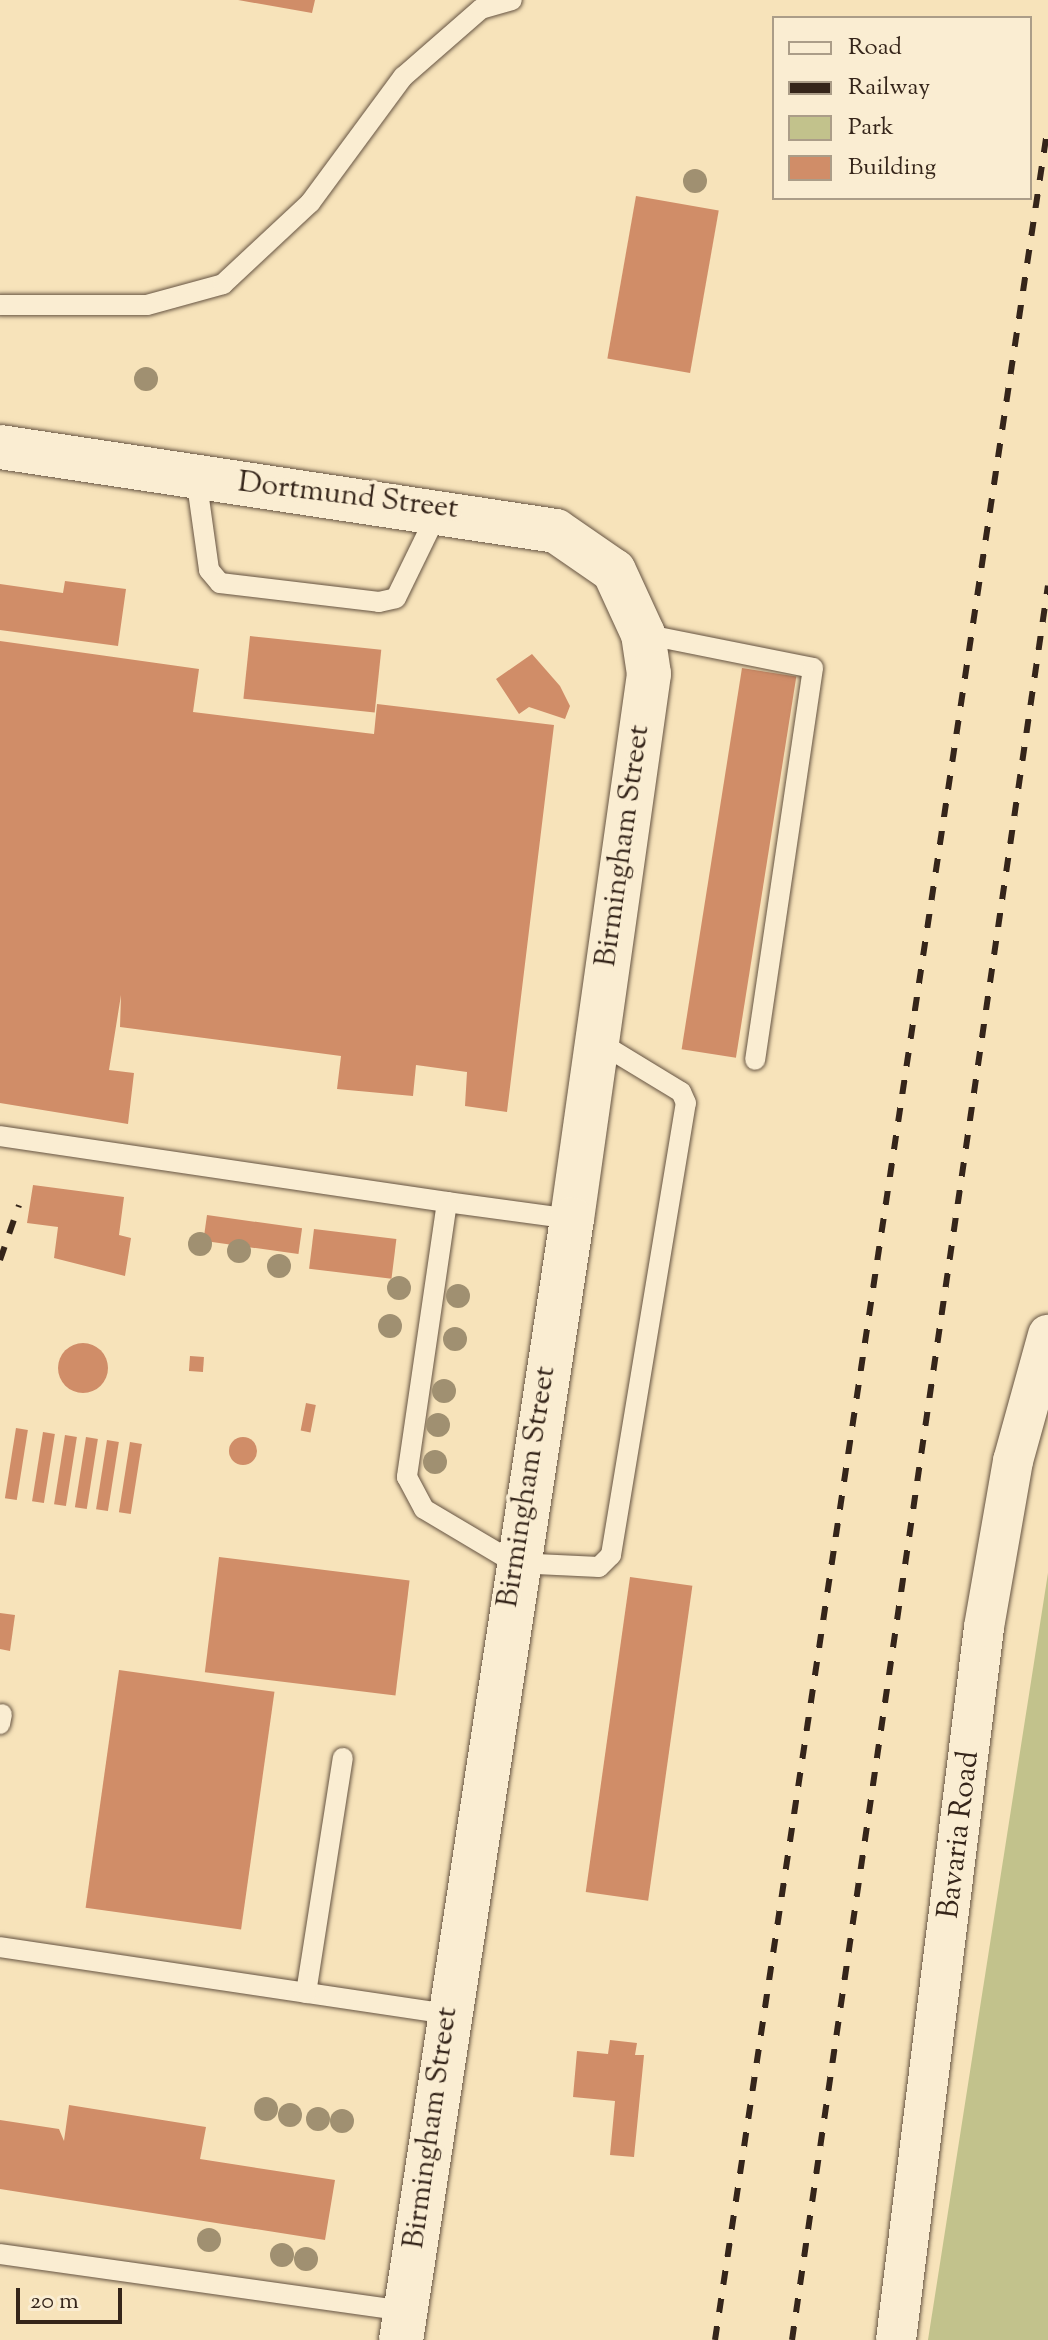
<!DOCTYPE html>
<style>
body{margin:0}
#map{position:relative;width:1048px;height:2340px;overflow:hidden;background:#f7e3ba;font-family:"Sorts Mill Goudy",serif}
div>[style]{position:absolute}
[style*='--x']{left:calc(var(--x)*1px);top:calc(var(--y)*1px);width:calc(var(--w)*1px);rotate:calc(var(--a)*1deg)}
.green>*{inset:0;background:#c2c28c}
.building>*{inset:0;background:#d08d68;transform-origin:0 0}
.round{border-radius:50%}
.roads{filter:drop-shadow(0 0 2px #665442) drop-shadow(0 0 2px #665442)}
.service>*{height:20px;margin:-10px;padding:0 10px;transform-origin:10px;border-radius:10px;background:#faedd2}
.minor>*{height:40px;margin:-20px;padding:0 20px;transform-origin:20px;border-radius:20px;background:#faedd2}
.tertiary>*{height:44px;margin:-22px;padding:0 22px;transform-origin:22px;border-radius:22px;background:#faedd2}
.rail>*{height:6px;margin-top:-3px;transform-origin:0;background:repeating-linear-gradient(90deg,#35251a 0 14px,transparent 0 28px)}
.trees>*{width:24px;height:24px;margin:-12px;border-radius:50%;background:#a09071}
span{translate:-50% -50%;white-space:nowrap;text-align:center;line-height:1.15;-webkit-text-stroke:8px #faedd2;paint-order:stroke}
.street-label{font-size:30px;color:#35251a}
.legend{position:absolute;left:772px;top:16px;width:260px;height:184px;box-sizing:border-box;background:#faedd2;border:2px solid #ab9d88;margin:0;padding:10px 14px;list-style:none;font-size:24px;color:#35251a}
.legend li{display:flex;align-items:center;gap:16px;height:40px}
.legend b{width:40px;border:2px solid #ab9d88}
.scale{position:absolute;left:16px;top:2288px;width:106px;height:36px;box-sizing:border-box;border:4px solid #35251a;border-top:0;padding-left:10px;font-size:24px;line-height:28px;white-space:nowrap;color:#35251a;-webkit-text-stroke:6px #faedd2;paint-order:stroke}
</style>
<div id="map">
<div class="green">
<div style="clip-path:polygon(1048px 1573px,1048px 2340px,928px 2340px)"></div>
</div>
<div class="building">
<div style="clip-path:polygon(238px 0,315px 0,312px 13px)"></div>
<div style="left:636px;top:196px;width:84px;height:165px;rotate:10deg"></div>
<div style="clip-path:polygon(65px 581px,126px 589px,118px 646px,0 630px,0 584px,63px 593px)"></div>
<div style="left:250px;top:636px;width:132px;height:63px;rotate:6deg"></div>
<div style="clip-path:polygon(0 641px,199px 669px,193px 712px,374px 734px,377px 704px,554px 725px,507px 1112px,465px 1106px,467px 1072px,416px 1065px,413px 1096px,337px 1089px,341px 1056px,120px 1027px,121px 995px,109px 1070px,134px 1073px,128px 1124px,0 1103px)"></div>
<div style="clip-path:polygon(532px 654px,560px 686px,570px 706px,565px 719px,529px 707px,519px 714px,496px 679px)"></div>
<div style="left:742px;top:668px;width:55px;height:386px;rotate:9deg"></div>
<div style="clip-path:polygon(33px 1185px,124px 1197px,119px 1235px,131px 1238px,125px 1276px,54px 1258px,58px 1227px,27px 1223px)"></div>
<div style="left:207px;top:1215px;width:96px;height:26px;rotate:8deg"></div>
<div style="left:314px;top:1229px;width:83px;height:40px;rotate:7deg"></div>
<div class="round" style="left:58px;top:1343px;width:50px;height:50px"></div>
<div style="left:190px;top:1356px;width:14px;height:15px;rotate:4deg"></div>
<div style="left:306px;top:1403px;width:10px;height:28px;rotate:11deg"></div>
<div style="left:16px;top:1428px;width:12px;height:71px;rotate:9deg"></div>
<div style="left:43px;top:1432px;width:12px;height:70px;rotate:9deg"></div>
<div style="left:65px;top:1435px;width:12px;height:70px;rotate:9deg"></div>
<div class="round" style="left:229px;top:1437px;width:28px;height:28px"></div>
<div style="left:86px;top:1437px;width:12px;height:71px;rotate:9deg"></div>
<div style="left:107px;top:1440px;width:12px;height:70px;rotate:9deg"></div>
<div style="left:130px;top:1442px;width:12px;height:71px;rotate:9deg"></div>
<div style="left:219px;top:1557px;width:192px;height:116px;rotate:7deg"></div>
<div style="left:630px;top:1577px;width:63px;height:318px;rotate:8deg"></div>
<div style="clip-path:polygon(0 1613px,15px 1615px,10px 1651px,0 1649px)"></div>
<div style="left:119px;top:1670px;width:157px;height:240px;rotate:8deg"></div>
<div style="clip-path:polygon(610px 2040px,637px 2043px,635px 2055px,644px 2055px,634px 2157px,610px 2155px,615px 2101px,573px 2097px,577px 2051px,608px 2054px)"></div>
<div style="clip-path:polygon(69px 2105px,206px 2127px,200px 2159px,335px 2180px,325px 2240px,0 2189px,0 2120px,59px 2129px,64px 2141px)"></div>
</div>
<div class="roads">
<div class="service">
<div style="--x:0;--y:305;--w:147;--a:0"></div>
<div style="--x:147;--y:305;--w:79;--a:-15.4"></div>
<div style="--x:223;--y:284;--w:119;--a:-43"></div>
<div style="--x:310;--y:203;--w:157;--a:-53.6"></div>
<div style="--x:403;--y:77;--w:103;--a:-41.1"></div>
<div style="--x:481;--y:9;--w:32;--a:-16"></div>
<div style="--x:196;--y:477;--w:94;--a:82"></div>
<div style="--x:209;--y:570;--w:17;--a:50"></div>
<div style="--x:220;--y:583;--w:160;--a:6.8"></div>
<div style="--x:379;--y:602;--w:17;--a:-13"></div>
<div style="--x:396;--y:598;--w:96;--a:-64"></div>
<div style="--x:643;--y:634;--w:173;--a:11.3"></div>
<div style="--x:813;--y:668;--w:396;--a:98.4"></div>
<div style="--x:0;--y:1136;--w:452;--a:8.4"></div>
<div style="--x:572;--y:1219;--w:126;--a:-172.3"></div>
<div style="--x:447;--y:1202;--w:278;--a:98.3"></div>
<div style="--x:407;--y:1477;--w:36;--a:62"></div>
<div style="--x:424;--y:1509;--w:106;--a:30.7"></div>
<div style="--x:515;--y:1563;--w:84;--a:2.7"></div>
<div style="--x:599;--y:1567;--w:17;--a:-45"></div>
<div style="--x:611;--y:1555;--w:458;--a:-80.6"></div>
<div style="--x:686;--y:1103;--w:12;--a:-114"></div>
<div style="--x:681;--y:1092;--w:98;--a:-148.7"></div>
<div style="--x:0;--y:1724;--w:10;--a:-79"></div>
<div style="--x:0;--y:1947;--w:454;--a:8.5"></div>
<div style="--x:306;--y:1993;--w:238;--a:-81.1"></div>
<div style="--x:0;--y:2254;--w:409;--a:8"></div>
</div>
<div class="minor">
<div style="--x:896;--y:2340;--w:718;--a:-82.96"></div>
<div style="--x:984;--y:1627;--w:169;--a:-80.1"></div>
<div style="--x:1013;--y:1461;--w:131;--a:-74.5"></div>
</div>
<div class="tertiary">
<div style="--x:0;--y:447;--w:562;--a:8.59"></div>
<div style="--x:556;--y:531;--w:70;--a:34.6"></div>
<div style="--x:614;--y:571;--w:69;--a:65.3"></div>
<div style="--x:643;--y:634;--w:40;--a:81.5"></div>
<div style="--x:649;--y:674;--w:550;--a:98.04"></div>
<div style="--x:572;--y:1219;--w:1134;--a:98.67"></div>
</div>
</div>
<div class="rail">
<div style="--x:0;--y:1260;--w:58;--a:-70.9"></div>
<div style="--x:715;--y:2340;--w:2239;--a:-81.45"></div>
<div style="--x:792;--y:2340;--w:1773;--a:-81.7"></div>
</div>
<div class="trees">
<div style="left:695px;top:181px"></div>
<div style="left:146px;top:379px"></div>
<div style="left:200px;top:1244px"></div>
<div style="left:239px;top:1251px"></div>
<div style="left:279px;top:1266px"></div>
<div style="left:399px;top:1288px"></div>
<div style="left:458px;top:1296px"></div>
<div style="left:390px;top:1326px"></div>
<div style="left:455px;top:1339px"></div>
<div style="left:444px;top:1391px"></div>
<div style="left:438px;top:1425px"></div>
<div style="left:435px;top:1462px"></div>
<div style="left:266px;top:2109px"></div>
<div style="left:290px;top:2115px"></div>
<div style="left:318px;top:2119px"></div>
<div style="left:342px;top:2121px"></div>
<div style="left:209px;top:2240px"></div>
<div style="left:282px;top:2255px"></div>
<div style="left:306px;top:2259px"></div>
</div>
<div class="street-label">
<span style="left:348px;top:497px;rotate:7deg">Dortmund Street</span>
<span style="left:624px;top:846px;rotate:-82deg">Birmingham Street</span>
<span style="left:528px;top:1487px;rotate:-81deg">Birmingham Street</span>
<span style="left:960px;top:1835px;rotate:-83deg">Bavaria Road</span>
<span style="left:432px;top:2128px;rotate:-82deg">Birmingham Street</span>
</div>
<ul class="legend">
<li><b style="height:10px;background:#faedd2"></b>Road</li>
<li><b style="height:10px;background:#35251a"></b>Railway</li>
<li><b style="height:22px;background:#c2c28c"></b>Park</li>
<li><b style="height:22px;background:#d08d68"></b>Building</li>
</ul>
<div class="scale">20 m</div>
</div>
